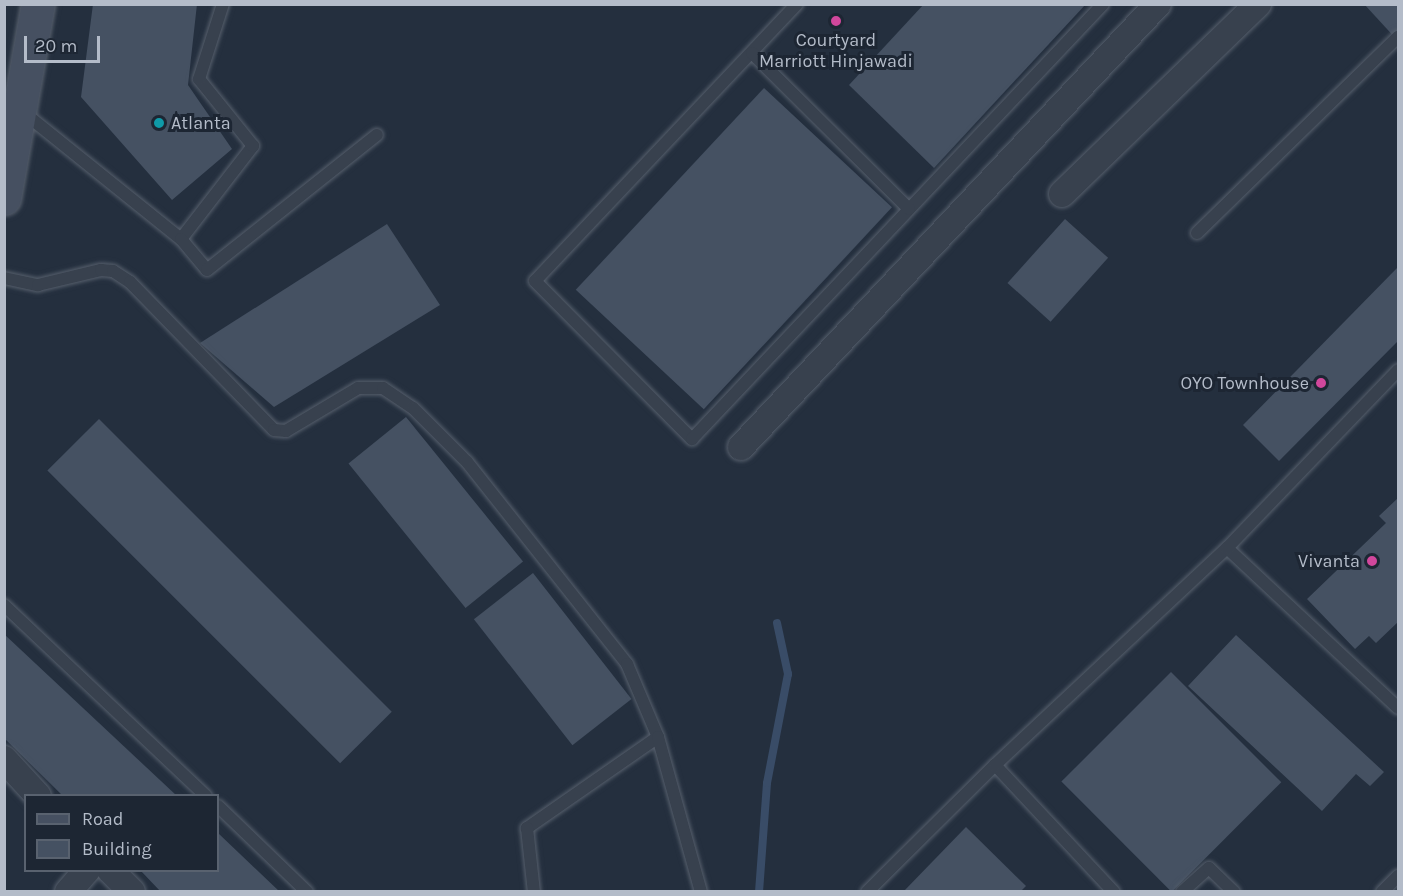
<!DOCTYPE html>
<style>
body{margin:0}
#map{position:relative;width:1403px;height:896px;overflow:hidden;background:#242f3e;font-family:Karla,sans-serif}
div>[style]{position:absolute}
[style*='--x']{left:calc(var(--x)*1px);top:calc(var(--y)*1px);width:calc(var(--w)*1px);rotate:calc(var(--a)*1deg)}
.stream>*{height:8px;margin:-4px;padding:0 4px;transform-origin:4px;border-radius:4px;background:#394c67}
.building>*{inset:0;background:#455162;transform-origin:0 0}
.roads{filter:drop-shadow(0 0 2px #565f6c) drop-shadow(0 0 2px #565f6c)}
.lane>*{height:12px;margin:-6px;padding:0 6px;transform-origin:6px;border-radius:6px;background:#38414e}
.street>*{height:26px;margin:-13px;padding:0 13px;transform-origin:13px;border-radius:13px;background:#38414e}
.secondary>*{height:33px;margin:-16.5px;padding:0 16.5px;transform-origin:16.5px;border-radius:16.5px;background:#465061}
.dots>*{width:16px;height:16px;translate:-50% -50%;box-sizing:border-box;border:3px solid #1d2633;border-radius:50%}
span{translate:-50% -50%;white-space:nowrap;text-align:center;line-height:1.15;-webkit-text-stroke:6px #1d2633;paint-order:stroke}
.poi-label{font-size:18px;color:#b4bcc9}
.left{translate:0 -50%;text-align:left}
.right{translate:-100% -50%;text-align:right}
.frame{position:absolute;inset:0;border:6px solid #b4bcc9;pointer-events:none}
.legend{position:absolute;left:24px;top:794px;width:195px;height:78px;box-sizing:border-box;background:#1d2633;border:2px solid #59626f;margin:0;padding:8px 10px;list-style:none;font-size:18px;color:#b4bcc9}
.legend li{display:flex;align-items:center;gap:12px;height:30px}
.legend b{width:30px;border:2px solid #59626f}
.scale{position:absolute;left:24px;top:36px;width:76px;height:27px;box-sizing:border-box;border:3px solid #b4bcc9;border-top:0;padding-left:8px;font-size:18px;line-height:21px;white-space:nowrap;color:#b4bcc9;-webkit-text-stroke:4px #1d2633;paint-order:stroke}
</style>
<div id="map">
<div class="stream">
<div style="--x:759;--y:892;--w:109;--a:-85.8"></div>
<div style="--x:767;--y:783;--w:111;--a:-79.1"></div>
<div style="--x:788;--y:674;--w:52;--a:-102.2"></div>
</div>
<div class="building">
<div style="clip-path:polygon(93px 4px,197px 4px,188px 85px,232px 149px,172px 200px,81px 97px)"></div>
<div style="clip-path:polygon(924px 4px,1086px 4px,934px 168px,849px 85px)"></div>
<div style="clip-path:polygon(1364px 4px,1398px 4px,1398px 41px)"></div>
<div style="left:764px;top:88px;width:175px;height:276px;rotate:43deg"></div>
<div style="left:1065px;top:219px;width:58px;height:86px;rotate:42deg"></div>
<div style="clip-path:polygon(387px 224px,440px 305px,274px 407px,200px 343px)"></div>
<div style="clip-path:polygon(1398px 267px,1398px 341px,1279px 461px,1243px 425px)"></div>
<div style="left:406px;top:417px;width:186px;height:74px;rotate:51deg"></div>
<div style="left:99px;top:419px;width:414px;height:73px;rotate:45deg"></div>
<div style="clip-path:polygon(1398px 498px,1398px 622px,1376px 643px,1369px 636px,1355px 649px,1307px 599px,1386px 523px,1379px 516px)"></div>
<div style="left:533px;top:573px;width:160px;height:75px;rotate:52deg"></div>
<div style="clip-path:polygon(4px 634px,177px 796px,63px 796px,4px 738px)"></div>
<div style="clip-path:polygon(1236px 635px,1384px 772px,1370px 786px,1356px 774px,1322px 811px,1188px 686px)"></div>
<div style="left:1171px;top:672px;width:156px;height:155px;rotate:45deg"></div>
<div style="clip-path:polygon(966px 827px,1026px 886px,1020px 892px,903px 892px)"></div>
<div style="clip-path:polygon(218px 833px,280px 892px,161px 892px,140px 870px,218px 870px)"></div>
</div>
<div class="roads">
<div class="lane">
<div style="--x:797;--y:4;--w:381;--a:133.4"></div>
<div style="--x:535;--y:281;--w:223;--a:45.2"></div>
<div style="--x:692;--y:439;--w:598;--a:-46.62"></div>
<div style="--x:752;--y:53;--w:221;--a:44.8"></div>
<div style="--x:23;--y:112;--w:203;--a:38.8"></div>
<div style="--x:181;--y:239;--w:118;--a:-52.3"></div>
<div style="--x:253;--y:146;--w:86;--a:-128.9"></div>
<div style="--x:199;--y:79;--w:79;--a:-72.3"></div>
<div style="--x:1197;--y:233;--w:281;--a:-44.3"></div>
<div style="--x:181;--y:239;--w:40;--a:50"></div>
<div style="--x:207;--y:270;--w:217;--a:-38.5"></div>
<div style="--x:4;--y:278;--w:35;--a:12"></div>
<div style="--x:38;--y:285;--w:65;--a:-13.4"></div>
<div style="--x:101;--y:270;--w:12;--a:5"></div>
<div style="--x:113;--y:271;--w:20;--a:33"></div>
<div style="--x:130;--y:282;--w:206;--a:45.8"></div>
<div style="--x:274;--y:430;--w:12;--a:5"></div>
<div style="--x:286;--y:431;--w:84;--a:-30.8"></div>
<div style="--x:358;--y:388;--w:25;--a:0"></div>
<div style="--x:383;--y:388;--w:36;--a:34"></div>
<div style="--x:413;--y:408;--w:76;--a:45"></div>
<div style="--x:467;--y:462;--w:258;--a:51.6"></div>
<div style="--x:627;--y:664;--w:79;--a:67"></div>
<div style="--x:658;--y:737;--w:160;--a:145.2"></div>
<div style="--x:527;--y:828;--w:64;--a:83.8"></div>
<div style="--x:1227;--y:548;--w:234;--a:43.1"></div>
<div style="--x:4;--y:605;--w:278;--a:43.4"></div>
<div style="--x:658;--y:737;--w:161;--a:74.5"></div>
<div style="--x:995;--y:765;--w:174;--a:46.9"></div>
<div style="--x:218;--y:806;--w:124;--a:44"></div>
<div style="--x:867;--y:892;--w:180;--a:-44.8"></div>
<div style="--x:995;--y:765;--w:318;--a:-43.1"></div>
<div style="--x:1227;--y:548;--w:247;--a:-46.1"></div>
<div style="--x:1182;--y:892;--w:36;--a:-42"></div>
<div style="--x:1209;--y:868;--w:35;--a:44"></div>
<div style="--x:1382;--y:892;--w:23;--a:-45"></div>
</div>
<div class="street">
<div style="--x:1062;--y:194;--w:273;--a:-44.1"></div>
<div style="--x:741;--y:447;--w:608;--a:-46.73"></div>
<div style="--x:4;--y:759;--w:50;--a:47.4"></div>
<div style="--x:110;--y:870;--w:31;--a:45"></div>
<div style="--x:68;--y:892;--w:29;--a:-49"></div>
</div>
<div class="secondary">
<div style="--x:4;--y:198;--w:197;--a:-80.1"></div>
</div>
</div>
<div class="dots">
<div style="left:836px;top:21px;background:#d1479c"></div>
<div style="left:159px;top:123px;background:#0f9aa8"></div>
<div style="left:1321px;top:383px;background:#d1479c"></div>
<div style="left:1372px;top:561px;background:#d1479c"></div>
</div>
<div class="poi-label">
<span style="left:836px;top:51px">Courtyard<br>Marriott Hinjawadi</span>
<span class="left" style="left:171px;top:123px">Atlanta</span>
<span class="right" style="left:1309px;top:383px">OYO Townhouse</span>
<span class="right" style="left:1360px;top:561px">Vivanta</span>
</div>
<div class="frame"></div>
<ul class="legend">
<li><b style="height:8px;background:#465061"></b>Road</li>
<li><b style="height:16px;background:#455162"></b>Building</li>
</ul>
<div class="scale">20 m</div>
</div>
